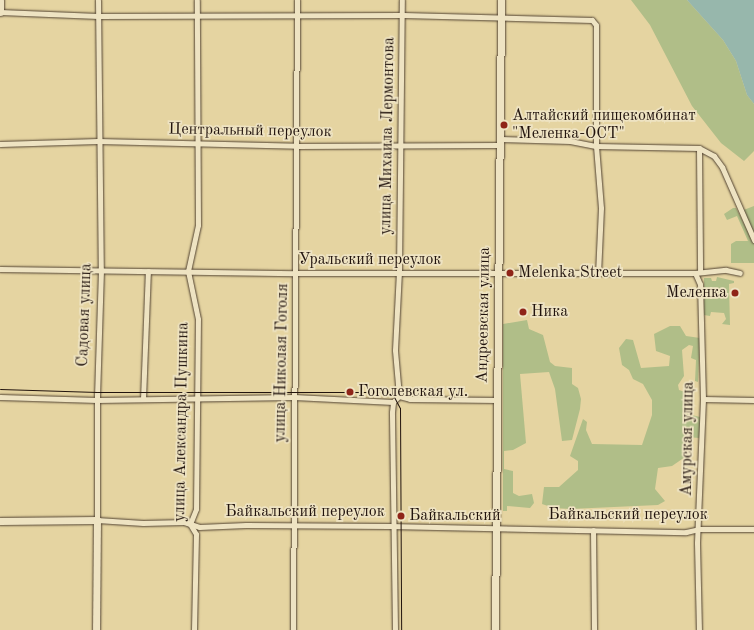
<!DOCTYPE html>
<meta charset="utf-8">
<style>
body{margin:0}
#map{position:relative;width:754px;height:630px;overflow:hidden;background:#e5d4a1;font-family:"Old Standard TT",serif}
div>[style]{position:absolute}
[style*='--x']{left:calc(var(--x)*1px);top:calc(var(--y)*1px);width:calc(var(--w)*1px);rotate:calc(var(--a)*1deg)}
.green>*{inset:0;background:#b0be88}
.water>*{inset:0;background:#97b7ac}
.roads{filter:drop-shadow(0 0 1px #524332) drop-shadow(0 0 1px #524332)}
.street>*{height:5px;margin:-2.5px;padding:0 2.5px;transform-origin:2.5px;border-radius:2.5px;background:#eee3c2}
.secondary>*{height:7px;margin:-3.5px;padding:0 3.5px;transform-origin:3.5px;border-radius:3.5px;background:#eee3c2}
.tram>*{height:1px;margin:-0.5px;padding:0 0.5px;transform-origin:0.5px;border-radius:0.5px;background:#21130d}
.dots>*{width:11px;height:11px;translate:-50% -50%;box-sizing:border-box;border:2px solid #eee3c2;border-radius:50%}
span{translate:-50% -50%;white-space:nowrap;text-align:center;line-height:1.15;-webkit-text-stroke:3.5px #eee3c2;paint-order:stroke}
.poi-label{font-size:16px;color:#21130d}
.left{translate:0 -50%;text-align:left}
.right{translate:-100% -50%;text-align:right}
.street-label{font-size:16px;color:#21130d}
</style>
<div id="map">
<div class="green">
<div style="clip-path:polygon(631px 0,687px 0,723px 40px,736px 61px,747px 95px,754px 104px,754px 151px,744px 161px,721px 143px,692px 106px,650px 25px)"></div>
<div style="clip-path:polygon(754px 206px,754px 238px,741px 211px)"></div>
<div style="clip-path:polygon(733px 208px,736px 208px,754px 243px,754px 263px,731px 263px,731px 244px,736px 241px,748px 241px,737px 216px,727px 220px,724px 214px)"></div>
<div style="clip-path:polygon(717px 277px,734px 281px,734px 283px,729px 284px,730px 325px,722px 324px,726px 319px,724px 313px,711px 312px,710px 316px,704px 315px,704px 278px,711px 278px,712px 281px,716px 281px)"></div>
<div style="clip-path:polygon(527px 320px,529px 329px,543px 335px,550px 362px,555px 366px,572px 368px,572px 384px,578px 388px,581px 399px,580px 409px,572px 440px,562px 441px,555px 389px,549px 372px,520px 374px,526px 443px,513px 450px,504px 451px,504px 469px,513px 471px,513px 493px,519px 496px,532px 494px,534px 503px,530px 508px,507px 506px,507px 511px,503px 511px,503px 324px)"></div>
<div style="clip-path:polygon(670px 326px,680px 326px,686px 336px,700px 338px,698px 382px,695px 381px,696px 360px,691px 358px,693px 346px,689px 345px,682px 350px,684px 376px,678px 385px,679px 390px,685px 392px,684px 413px,700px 417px,700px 438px,685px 437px,685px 448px,688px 449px,688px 455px,672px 466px,658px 468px,655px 489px,665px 501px,658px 505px,570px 509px,554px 508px,542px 504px,544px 487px,559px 487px,578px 470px,578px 461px,570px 456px,583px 419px,587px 422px,586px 430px,592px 444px,642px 445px,652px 415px,652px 400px,643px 384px,633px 379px,629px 370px,622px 365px,619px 348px,626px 339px,633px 340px,641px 368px,669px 366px,670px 356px,656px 351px,654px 334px)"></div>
</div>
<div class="water">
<div style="clip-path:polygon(687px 0,754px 0,754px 104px,747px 95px,736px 61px,723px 40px)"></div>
</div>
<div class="roads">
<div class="street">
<div style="--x:98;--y:0;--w:270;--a:89.4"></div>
<div style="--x:101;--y:270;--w:124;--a:91.8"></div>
<div style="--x:97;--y:394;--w:126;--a:90"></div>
<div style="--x:97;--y:520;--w:46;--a:3.7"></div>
<div style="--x:143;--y:523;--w:41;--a:-1.4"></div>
<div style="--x:184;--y:522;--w:16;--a:18"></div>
<div style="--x:199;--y:527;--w:47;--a:-2.4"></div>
<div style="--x:246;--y:525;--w:143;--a:0.4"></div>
<div style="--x:389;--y:526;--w:297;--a:1.2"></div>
<div style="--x:686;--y:532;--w:13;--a:-13"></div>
<div style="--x:699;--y:529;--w:55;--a:0"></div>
<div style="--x:0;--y:12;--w:98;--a:2.3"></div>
<div style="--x:98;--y:16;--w:305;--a:-0.2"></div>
<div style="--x:403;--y:15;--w:189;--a:1.5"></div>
<div style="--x:592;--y:20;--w:6;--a:51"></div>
<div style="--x:596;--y:25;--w:121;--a:90"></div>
<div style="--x:596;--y:146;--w:62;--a:85.4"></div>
<div style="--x:601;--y:208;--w:65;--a:92.6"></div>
<div style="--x:500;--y:139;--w:70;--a:1.6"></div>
<div style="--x:570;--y:141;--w:26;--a:11"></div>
<div style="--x:596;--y:146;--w:103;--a:1.1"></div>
<div style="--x:699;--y:148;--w:17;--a:28"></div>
<div style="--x:714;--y:156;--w:14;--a:54"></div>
<div style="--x:722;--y:167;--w:80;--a:66.3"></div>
<div style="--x:0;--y:144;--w:98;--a:-1.8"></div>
<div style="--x:98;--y:141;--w:199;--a:1.4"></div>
<div style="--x:297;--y:146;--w:203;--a:-0.3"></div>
<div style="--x:699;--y:148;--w:124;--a:89.5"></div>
<div style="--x:0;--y:269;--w:296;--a:0.8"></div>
<div style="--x:296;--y:273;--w:399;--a:0"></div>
<div style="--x:695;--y:273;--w:31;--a:-6"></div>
<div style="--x:726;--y:270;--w:14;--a:12"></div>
<div style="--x:695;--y:273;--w:12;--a:66"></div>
<div style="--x:700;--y:284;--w:115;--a:88.5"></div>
<div style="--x:703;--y:399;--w:144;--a:92.4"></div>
<div style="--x:697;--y:543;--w:87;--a:88.7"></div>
<div style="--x:399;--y:396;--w:11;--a:15"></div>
<div style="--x:410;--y:399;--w:87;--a:0.7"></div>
<div style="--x:0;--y:397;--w:97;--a:1.8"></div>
<div style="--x:97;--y:400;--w:197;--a:-0.9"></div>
<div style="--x:294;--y:397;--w:99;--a:2.9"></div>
<div style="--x:143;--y:399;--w:128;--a:-87.8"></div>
<div style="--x:703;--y:399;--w:51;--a:1.1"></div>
<div style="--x:593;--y:530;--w:100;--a:89.4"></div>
<div style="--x:194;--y:630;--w:96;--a:-88.8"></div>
<div style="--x:196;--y:534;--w:12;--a:-121"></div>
<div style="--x:190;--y:524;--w:16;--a:-68"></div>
<div style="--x:196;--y:509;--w:190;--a:-89.4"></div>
<div style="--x:198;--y:319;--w:49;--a:-101.8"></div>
<div style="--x:188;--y:271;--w:47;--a:-77.7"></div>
<div style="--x:198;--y:225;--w:225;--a:-90.3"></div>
<div style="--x:293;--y:630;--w:630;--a:-89.64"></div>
<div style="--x:395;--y:630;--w:218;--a:-90.8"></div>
<div style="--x:392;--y:412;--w:10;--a:-84"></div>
<div style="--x:393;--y:402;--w:8;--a:-45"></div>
<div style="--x:399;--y:396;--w:46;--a:-95"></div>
<div style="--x:395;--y:350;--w:78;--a:-87.1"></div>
<div style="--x:399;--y:272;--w:272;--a:-89.4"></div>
</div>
<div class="secondary">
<div style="--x:0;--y:12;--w:12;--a:-90"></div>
<div style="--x:0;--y:521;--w:97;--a:-0.6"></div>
<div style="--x:97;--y:520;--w:110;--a:90.5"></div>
<div style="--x:495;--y:630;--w:630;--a:-89.45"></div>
</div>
</div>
<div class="tram">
<div style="--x:0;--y:389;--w:97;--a:1.8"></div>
<div style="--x:97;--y:392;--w:287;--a:0"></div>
<div style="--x:384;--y:392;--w:9;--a:18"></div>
<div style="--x:393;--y:395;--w:15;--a:62"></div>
<div style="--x:400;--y:408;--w:222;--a:89.7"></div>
</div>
<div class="dots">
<div style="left:504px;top:125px;background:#8f2418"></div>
<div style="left:510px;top:273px;background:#8f2418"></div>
<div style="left:735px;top:293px;background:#8f2418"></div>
<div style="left:523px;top:312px;background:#8f2418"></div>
<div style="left:350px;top:392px;background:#8f2418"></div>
<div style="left:401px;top:516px;background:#8f2418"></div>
</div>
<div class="poi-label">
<span class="left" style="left:512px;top:125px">Алтайский пищекомбинат<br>"Меленка-ОСТ"</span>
<span class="left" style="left:518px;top:273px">Melenka Street</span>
<span class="right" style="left:727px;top:293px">Меленка</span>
<span class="left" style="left:531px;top:312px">Ника</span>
<span class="left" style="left:358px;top:392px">Гоголевская ул.</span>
<span class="left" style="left:409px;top:516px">Байкальский</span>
</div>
<div class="street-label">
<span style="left:250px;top:131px;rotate:1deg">Центральный переулок</span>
<span style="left:388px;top:136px;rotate:-89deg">улица Михаила Лермонтова</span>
<span style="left:370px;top:260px">Уральский переулок</span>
<span style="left:85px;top:315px;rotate:-88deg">Садовая улица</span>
<span style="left:484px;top:315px;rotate:-89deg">Андреевская улица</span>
<span style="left:282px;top:363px;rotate:-89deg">улица Николая Гоголя</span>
<span style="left:182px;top:422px;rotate:-89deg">улица Александра Пушкина</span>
<span style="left:688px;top:439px;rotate:-89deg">Амурская улица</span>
<span style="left:305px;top:512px">Байкальский переулок</span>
<span style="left:628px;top:515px">Байкальский переулок</span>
</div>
</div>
